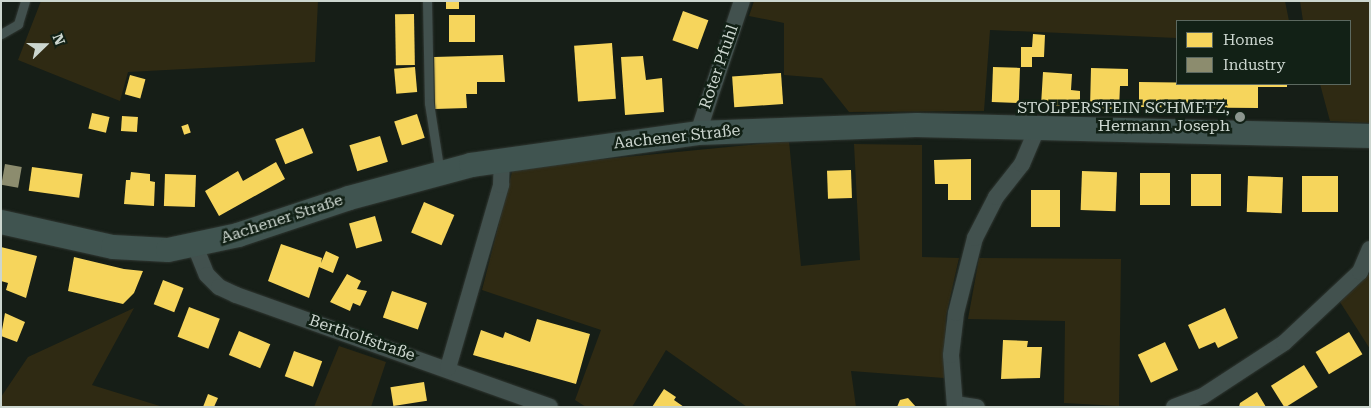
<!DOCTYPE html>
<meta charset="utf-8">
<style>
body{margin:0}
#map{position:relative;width:1371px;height:408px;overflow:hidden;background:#161e17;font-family:"Roboto Serif",serif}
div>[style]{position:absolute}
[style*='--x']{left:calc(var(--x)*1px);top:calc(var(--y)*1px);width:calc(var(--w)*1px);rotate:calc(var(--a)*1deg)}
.green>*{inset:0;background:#2f2a13}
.homes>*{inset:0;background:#f6d55c;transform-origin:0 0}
.industry>*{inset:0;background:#8c8c6e;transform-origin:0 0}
.roads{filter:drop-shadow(0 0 1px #303732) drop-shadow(0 0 1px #303732)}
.lane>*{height:9px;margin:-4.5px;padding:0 4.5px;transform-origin:4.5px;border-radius:4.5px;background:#42514e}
.street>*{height:16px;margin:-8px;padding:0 8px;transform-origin:8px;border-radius:8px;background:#42514e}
.secondary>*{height:24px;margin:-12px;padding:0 12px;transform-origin:12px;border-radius:12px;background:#405450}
.dots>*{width:14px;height:14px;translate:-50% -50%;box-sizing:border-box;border:2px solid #122116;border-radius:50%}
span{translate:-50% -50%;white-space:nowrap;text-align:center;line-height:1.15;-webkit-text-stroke:5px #122116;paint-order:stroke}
.street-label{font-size:16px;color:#ccd6cf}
.poi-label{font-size:16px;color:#ccd6cf}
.right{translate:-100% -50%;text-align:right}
.frame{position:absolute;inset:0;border:2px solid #ccd6cf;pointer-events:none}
.legend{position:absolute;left:1176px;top:20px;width:175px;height:65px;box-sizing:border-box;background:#122116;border:1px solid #5c6960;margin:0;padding:6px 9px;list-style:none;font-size:15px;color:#ccd6cf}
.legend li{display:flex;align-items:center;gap:10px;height:25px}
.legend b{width:25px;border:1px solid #5c6960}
.north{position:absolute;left:20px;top:20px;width:50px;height:50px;-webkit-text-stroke:4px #122116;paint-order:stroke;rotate:68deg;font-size:14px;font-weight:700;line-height:20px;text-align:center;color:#ccd6cf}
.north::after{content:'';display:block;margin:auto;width:18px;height:22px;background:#ccd6cf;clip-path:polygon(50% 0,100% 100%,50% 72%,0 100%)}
</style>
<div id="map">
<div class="green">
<div style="clip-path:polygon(41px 1px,318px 1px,315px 62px,128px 72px,120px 101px,18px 60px)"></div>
<div style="clip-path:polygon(754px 1px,1285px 1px,1289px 21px,1177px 21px,1177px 38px,990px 30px,984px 111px,849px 112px,822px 78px,784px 75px,784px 23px,749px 16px)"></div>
<div style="clip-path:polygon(1300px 1px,1370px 1px,1370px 123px,1330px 121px,1320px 84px,1350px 84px,1350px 21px,1303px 21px)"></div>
<div style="clip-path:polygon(789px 141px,801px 266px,860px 260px,854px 144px,922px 145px,922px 257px,959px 258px,946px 316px,944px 378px,851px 371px,856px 407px,747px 407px,666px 350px,632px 407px,586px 407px,575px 400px,601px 330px,482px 290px,513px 168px)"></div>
<div style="clip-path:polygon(979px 258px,1121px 259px,1119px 406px,1064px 403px,1065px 321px,968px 319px)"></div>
<div style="clip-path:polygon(1370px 273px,1370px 349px,1340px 302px)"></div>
<div style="clip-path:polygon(134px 308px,92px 385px,163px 407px,1px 407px,1px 397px,28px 357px)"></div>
<div style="clip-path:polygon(339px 346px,386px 362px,371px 407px,314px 407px)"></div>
</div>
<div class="homes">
<div style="left:446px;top:1px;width:13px;height:8px"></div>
<div style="left:683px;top:11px;width:27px;height:31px;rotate:20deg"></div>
<div style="left:414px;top:14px;width:51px;height:19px;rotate:89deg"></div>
<div style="left:449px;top:15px;width:26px;height:27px"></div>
<div style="clip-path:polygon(1033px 34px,1045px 35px,1044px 57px,1032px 57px,1032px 67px,1021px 67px,1021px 47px,1032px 47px)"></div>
<div style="left:612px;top:43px;width:56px;height:38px;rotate:86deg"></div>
<div style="clip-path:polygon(503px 55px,505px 82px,477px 82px,477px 94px,466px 94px,467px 108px,435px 109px,434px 57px)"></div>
<div style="clip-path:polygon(643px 56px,646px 80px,662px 78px,664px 112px,625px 115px,621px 57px)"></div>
<div style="left:415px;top:67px;width:25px;height:21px;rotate:85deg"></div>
<div style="left:993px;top:67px;width:27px;height:35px;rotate:2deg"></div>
<div style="clip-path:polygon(1091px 68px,1128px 69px,1128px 86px,1120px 86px,1119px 109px,1090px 108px)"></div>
<div style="clip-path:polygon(1043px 72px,1072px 74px,1071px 90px,1080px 91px,1080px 106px,1041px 105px)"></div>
<div style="left:781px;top:73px;width:31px;height:49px;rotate:86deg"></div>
<div style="left:130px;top:75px;width:16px;height:20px;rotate:15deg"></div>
<div style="clip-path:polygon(1139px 82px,1287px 84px,1287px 87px,1258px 87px,1258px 108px,1139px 107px)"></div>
<div style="left:92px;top:113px;width:18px;height:16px;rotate:13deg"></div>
<div style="left:417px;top:114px;width:25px;height:24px;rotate:72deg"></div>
<div style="left:122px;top:116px;width:16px;height:15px;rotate:4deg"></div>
<div style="left:188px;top:124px;width:9px;height:7px;rotate:72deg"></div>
<div style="left:303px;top:128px;width:27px;height:30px;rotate:68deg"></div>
<div style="left:380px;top:136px;width:27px;height:32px;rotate:73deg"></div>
<div style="clip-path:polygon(971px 159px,971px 200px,948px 200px,948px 184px,935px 184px,934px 160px)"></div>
<div style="clip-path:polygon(276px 162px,285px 179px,219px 216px,205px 191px,238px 171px,243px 181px)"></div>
<div style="left:32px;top:167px;width:51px;height:24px;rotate:8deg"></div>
<div style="left:851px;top:170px;width:28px;height:24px;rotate:88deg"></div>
<div style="left:1082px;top:171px;width:35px;height:39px;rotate:2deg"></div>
<div style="clip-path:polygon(131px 172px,150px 174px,150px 181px,155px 182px,154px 206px,124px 204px,126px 180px,130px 180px)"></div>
<div style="left:1140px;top:173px;width:30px;height:32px"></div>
<div style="left:165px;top:174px;width:31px;height:32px;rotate:2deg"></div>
<div style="left:1191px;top:174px;width:30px;height:32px"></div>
<div style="left:1248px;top:176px;width:35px;height:36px;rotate:2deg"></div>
<div style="left:1302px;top:176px;width:36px;height:36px"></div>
<div style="left:1031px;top:190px;width:29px;height:37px"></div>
<div style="left:424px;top:202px;width:33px;height:33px;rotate:23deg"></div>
<div style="left:375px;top:216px;width:26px;height:27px;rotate:74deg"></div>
<div style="clip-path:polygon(281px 244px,322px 258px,321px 263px,326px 251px,339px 257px,333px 273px,319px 267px,309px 298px,268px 281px)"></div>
<div style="clip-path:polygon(1px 247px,37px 256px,26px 298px,6px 290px,8px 283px,1px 281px)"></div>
<div style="clip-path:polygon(74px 257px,124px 269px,143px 271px,134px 293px,123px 304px,68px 291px)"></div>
<div style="clip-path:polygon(347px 274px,361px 281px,357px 289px,367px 291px,360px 306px,353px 303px,350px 311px,330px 302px)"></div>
<div style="left:163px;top:280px;width:22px;height:26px;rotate:21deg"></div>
<div style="left:392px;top:291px;width:37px;height:28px;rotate:19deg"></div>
<div style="left:189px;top:307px;width:33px;height:32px;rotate:21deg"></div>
<div style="clip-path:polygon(1225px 308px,1238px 338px,1218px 348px,1215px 342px,1199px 349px,1188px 325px)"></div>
<div style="clip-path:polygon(5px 313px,25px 322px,17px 342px,1px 336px)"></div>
<div style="clip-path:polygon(537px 319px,590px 334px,576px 384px,473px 355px,481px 330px,503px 338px,505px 332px,530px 342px)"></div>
<div style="left:239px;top:331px;width:34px;height:26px;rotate:23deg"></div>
<div style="left:1349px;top:332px;width:26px;height:39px;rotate:59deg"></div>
<div style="clip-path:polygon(1003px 340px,1028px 341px,1027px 347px,1042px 347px,1040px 378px,1001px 379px)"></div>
<div style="left:1165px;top:342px;width:31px;height:30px;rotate:65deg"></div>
<div style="left:294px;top:351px;width:30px;height:27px;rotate:20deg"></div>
<div style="left:1304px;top:365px;width:26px;height:39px;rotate:58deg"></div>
<div style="left:424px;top:382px;width:19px;height:34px;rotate:81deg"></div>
<div style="clip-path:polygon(664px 389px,676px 397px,674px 400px,684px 407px,652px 407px)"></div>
<div style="clip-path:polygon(1257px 392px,1266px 407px,1239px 407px,1240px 403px)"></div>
<div style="clip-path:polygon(208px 394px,218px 398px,214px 407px,203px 407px)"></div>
<div style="clip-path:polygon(908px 398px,916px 407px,897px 407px,900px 400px)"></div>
</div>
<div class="industry">
<div style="left:5px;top:164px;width:17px;height:21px;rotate:10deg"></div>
</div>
<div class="roads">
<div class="lane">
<div style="--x:427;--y:1;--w:102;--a:88.9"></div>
<div style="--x:429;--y:103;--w:71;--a:81.1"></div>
<div style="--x:1;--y:34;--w:20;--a:-30"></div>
<div style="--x:18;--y:24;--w:24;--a:-73"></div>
</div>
<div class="street">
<div style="--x:698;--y:133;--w:139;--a:-71.6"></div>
<div style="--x:195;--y:246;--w:31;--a:68"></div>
<div style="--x:207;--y:275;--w:17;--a:45"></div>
<div style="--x:219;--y:287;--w:19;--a:25"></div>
<div style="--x:236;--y:295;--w:333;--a:19.6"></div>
<div style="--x:448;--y:368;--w:191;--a:-73.8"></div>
<div style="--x:501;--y:185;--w:27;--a:-88"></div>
<div style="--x:955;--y:404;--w:22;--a:8"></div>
<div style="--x:955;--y:407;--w:52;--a:-94.4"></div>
<div style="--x:951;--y:355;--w:42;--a:-83.2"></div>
<div style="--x:956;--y:313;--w:77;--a:-75.8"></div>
<div style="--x:975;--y:238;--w:46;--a:-62.9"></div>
<div style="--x:996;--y:197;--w:42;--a:-51.8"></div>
<div style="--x:1022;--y:164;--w:38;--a:-67"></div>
<div style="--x:1174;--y:407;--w:31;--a:-21"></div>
<div style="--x:1203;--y:396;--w:97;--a:-33.2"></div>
<div style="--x:1284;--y:343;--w:104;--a:-43.1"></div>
<div style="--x:1360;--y:272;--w:25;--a:-67"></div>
</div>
<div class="secondary">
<div style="--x:1;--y:222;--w:115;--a:12.6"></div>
<div style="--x:113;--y:247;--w:55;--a:3.1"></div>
<div style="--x:168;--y:250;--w:72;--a:-12.1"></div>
<div style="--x:238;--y:235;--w:117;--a:-18.4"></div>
<div style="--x:349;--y:198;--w:126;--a:-15.1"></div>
<div style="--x:471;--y:165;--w:229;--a:-8"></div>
<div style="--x:698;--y:133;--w:219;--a:-2.1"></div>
<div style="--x:917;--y:125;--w:453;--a:1.4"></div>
</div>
</div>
<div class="dots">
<div style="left:1240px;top:117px;background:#8c968f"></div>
</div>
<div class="street-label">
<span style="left:719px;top:67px;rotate:-71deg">Roter Pfuhl</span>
<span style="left:677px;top:137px;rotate:-6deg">Aachener Straße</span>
<span style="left:282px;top:219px;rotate:-18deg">Aachener Straße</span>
<span style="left:362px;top:338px;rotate:19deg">Bertholfstraße</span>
</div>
<div class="poi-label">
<span class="right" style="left:1230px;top:117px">STOLPERSTEIN SCHMETZ,<br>Hermann Joseph</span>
</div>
<div class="frame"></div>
<ul class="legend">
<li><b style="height:14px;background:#f6d55c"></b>Homes</li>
<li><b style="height:14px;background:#8c8c6e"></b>Industry</li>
</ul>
<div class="north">N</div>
</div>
